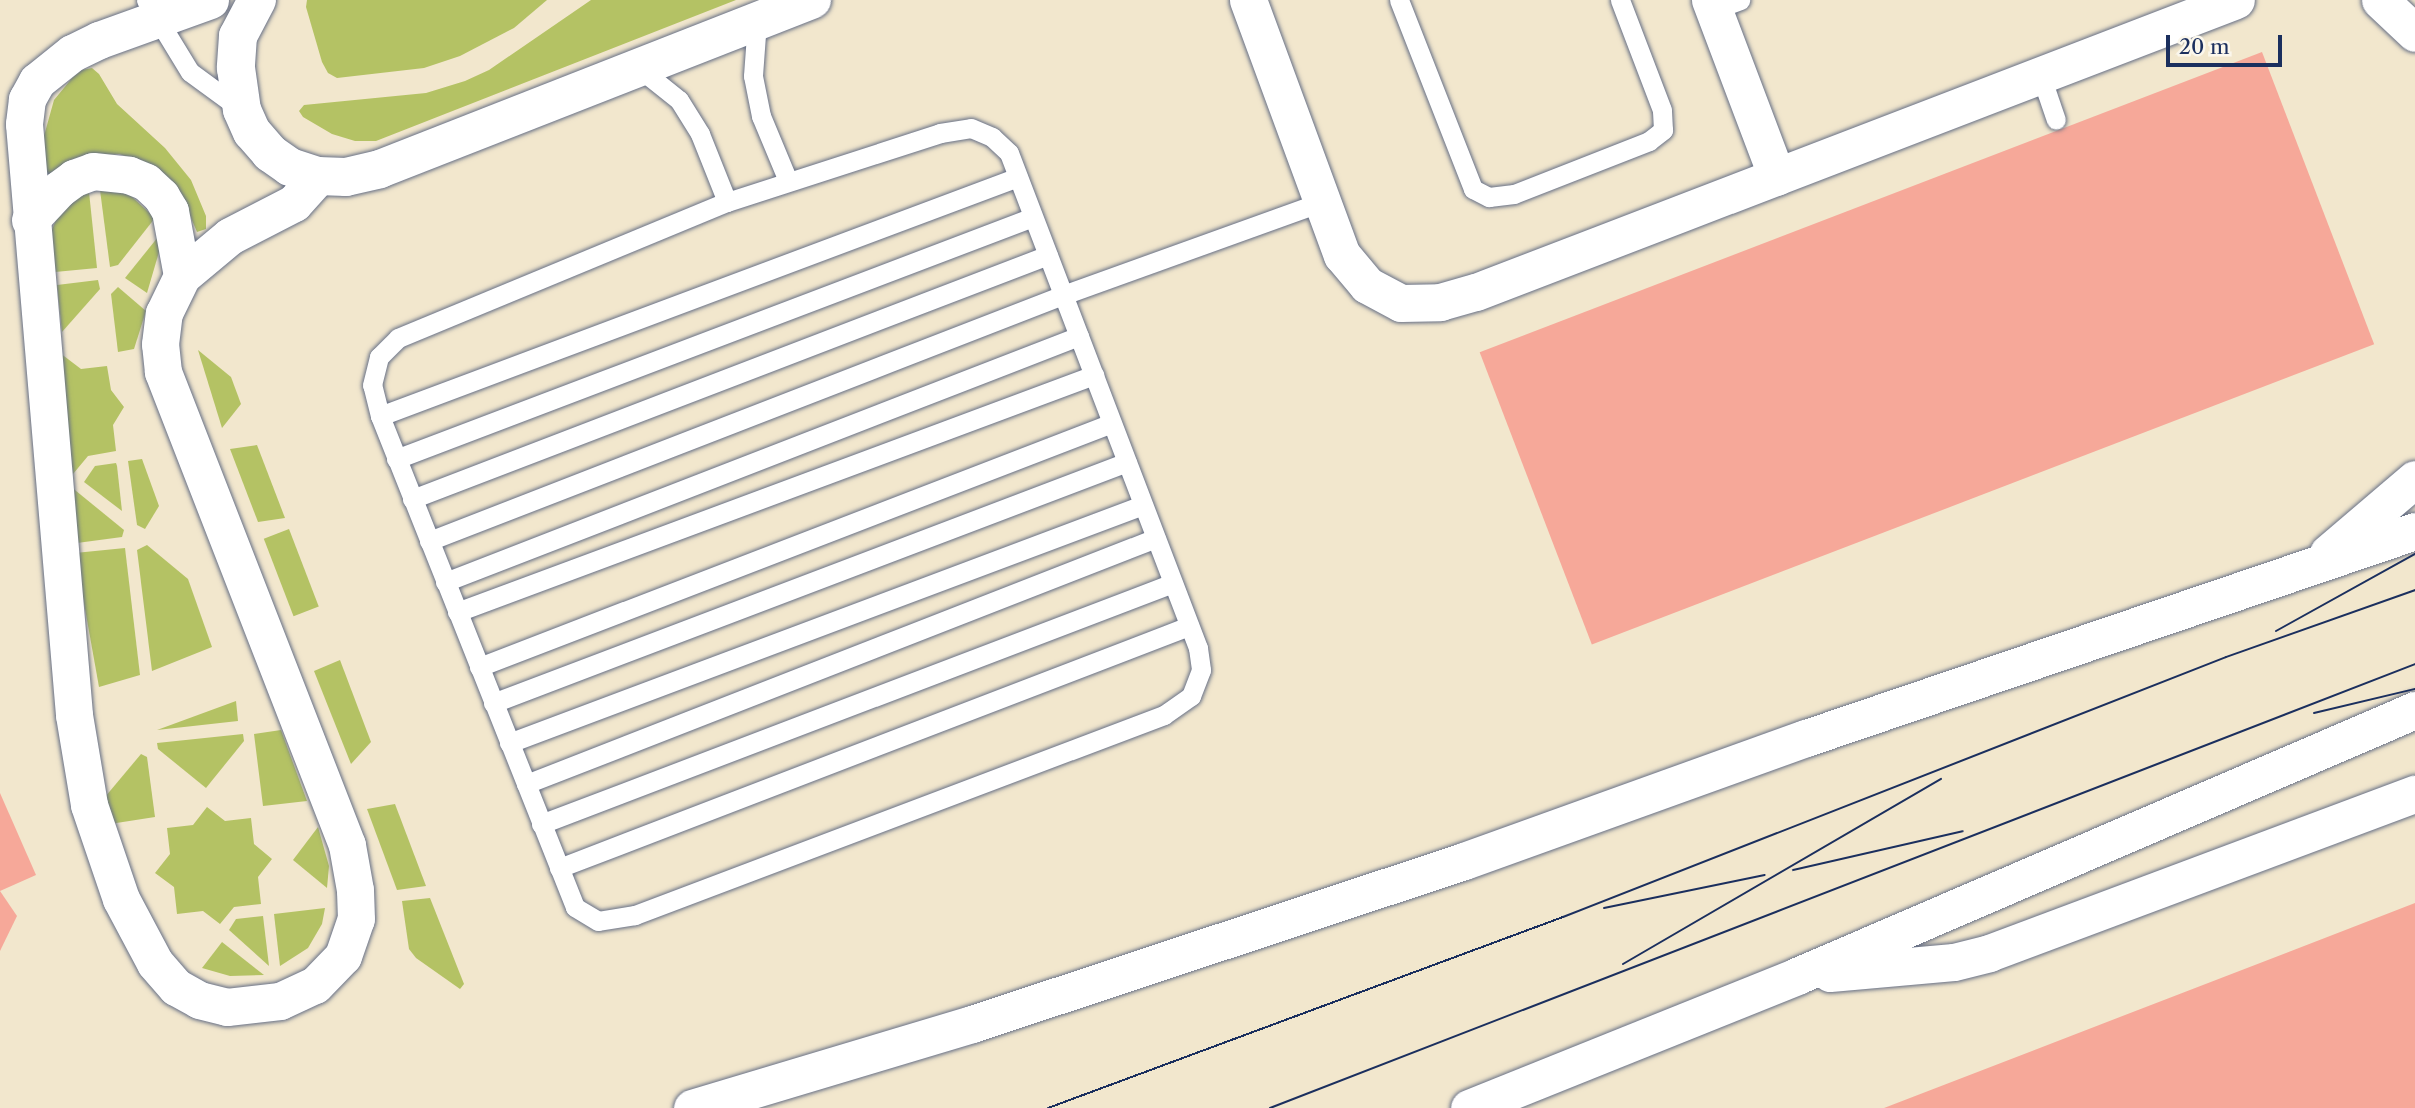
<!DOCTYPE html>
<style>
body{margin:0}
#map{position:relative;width:2415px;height:1108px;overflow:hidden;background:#f2e7cd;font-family:"Libre Caslon Text",serif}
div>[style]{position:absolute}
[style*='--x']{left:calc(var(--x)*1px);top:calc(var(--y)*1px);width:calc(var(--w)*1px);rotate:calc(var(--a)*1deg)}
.green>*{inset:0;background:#b4c264;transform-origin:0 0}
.building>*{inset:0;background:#f6a899;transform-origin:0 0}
.roads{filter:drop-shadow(0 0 2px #666f85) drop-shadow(0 0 2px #666f85)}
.lane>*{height:19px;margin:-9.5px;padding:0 9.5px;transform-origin:9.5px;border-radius:9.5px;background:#fff}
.street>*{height:37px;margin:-18.5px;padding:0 18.5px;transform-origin:18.5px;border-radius:18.5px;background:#fff}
.secondary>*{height:38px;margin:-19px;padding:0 19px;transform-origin:19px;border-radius:19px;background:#fff}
.tram>*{height:2px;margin:-1px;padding:0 1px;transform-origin:1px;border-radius:1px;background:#1b2f5e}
span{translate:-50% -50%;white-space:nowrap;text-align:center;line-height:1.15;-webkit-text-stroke:7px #fbf7ec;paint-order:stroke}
.scale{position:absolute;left:2166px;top:35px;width:116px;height:32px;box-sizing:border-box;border:4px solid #1b2f5e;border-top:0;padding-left:9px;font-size:21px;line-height:24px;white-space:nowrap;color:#1b2f5e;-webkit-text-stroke:5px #fbf7ec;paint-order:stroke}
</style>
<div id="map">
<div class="green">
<div style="clip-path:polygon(307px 0,547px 0,514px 28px,460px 56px,424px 68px,337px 78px,328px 73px,322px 62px,306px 7px)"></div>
<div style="clip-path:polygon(591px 0,736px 0,376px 141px,355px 141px,332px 134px,303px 117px,299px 111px,304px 105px,426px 93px,465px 81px,489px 70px)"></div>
<div style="clip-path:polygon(92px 68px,99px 74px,117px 104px,165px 148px,191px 180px,206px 216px,206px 229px,197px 232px,183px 199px,138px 160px,119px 154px,98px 156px,45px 176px,42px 143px,54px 100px,73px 77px,82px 70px)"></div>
<div style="clip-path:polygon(100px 190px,119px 190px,130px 195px,155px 218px,118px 265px,110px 267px)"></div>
<div style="clip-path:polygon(89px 192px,97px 268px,55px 272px,51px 232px,56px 220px,64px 207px,80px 195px)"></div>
<div style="clip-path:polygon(158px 237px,159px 252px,147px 293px,125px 278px)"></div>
<div style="clip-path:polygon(98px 280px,100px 289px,62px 332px,57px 285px)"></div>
<div style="clip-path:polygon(118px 287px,146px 311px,134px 349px,118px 352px,111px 294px)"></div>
<div style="clip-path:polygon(198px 350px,231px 377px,241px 404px,222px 428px)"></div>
<div style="clip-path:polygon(60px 353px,81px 369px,107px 366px,111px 390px,124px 407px,113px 425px,116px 451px,88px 456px,73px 474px)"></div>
<div style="clip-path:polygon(257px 445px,285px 518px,258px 522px,230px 449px)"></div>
<div style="clip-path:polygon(142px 459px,159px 506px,145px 529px,137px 525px,128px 461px)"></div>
<div style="clip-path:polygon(116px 463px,117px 466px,122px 511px,84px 482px,95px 466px)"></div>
<div style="clip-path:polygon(70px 486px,124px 530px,122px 537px,77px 543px)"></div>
<div style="left:289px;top:529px;width:83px;height:27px;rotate:69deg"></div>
<div style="clip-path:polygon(147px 545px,188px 579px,212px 647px,152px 671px,137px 550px)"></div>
<div style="clip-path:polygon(125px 548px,140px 675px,99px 687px,75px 553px)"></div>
<div style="clip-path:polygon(340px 660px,371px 742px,351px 764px,314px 671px)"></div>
<div style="clip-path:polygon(236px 701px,238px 721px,157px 730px)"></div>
<div style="clip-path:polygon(281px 730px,307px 801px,263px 806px,254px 734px)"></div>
<div style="clip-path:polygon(243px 734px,244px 741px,206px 788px,158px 749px,157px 743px)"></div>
<div style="clip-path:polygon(141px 754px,147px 757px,155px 817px,110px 824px,105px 797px)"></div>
<div style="clip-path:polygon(395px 804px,426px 886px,397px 890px,367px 809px)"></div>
<div style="clip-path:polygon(207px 807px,225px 821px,251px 818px,254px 844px,272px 859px,258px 877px,261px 904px,234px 907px,220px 924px,203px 911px,177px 914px,174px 887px,155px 873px,170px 854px,167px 828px,193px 825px)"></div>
<div style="clip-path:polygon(318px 827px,329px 866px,327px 888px,293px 860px)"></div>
<div style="clip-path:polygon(430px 898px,464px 984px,460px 989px,416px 958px,409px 949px,402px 901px)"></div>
<div style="clip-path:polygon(325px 908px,322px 924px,308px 948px,280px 966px,274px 914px)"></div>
<div style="clip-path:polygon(263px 916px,269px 966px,229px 930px,236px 919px)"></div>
<div style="clip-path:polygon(222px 942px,264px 975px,230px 976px,202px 968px)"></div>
</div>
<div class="building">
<div style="left:2262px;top:52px;width:313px;height:838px;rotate:69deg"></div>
<div style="clip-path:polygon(0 793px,36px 875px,0 891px)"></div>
<div style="clip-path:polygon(0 891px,17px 916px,0 951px)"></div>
<div style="clip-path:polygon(2415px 903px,2415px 1108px,1884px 1108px,2348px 929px)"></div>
</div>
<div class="roads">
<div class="lane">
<div style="--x:146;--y:0;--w:84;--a:58.6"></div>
<div style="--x:190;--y:72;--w:64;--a:36.2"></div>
<div style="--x:1399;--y:0;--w:203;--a:68.6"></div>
<div style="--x:1473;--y:189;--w:18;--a:27"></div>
<div style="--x:1489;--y:197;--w:25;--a:-7"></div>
<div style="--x:1514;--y:194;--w:145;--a:-21.4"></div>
<div style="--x:1649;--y:141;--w:18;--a:-38"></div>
<div style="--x:1663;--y:130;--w:20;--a:-93"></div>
<div style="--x:1662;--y:110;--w:118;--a:-110.9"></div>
<div style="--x:1713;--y:10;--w:29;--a:-20"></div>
<div style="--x:757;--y:21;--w:55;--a:94.2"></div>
<div style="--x:753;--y:76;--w:41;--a:78.7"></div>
<div style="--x:761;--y:116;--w:70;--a:67.4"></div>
<div style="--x:639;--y:68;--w:51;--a:38.7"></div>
<div style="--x:679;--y:100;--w:40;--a:58"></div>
<div style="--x:700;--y:134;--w:73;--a:68.3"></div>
<div style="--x:2041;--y:76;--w:46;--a:71.2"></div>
<div style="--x:971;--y:128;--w:23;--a:23"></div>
<div style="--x:992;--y:137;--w:23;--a:43"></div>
<div style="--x:1009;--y:153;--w:530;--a:69.1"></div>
<div style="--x:1198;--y:648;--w:22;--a:82"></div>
<div style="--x:1201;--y:670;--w:28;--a:111"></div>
<div style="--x:1191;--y:696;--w:33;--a:145"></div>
<div style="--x:1164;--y:715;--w:566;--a:159.29"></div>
<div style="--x:635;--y:915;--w:37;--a:171"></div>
<div style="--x:598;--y:921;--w:27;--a:-149"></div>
<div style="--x:575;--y:907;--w:528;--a:-111.66"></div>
<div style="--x:380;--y:416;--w:32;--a:-104"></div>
<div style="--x:372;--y:385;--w:29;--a:-76"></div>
<div style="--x:379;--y:357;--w:27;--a:-45"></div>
<div style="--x:398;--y:338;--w:356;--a:-22.5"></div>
<div style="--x:727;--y:202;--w:224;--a:-17.9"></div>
<div style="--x:940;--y:133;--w:31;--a:-9"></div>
<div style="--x:380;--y:416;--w:681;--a:-20.54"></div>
<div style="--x:396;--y:459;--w:681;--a:-20.8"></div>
<div style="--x:412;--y:499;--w:681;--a:-20.99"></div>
<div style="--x:429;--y:541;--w:680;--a:-21.21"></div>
<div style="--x:1063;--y:295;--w:274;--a:-19.8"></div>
<div style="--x:445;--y:582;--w:680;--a:-21.21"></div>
<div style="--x:457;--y:612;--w:680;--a:-20.41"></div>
<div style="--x:479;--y:667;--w:678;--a:-21.08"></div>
<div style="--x:493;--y:703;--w:678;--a:-20.81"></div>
<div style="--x:509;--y:743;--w:677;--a:-20.58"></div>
<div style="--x:526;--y:784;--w:676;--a:-21.33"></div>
<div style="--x:541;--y:824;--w:676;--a:-20.87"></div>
<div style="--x:559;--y:868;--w:675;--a:-21.01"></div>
</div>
<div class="street">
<div style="--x:210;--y:0;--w:118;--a:160.2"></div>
<div style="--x:99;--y:40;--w:30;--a:154"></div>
<div style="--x:72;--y:53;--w:45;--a:141.3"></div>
<div style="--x:37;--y:81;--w:21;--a:119"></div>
<div style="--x:27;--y:99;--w:25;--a:97"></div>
<div style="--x:24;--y:124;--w:593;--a:85.16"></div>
<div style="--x:74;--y:715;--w:91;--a:80.5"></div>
<div style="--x:89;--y:805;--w:99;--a:71.2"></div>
<div style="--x:121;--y:899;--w:72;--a:62"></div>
<div style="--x:155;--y:963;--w:32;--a:49"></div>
<div style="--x:176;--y:987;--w:26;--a:29"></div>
<div style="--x:199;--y:1000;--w:29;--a:14"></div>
<div style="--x:227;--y:1007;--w:53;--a:-6.5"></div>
<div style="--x:280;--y:1001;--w:38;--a:-25"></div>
<div style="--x:315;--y:985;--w:40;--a:-46"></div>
<div style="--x:343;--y:956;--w:39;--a:-71"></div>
<div style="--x:356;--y:919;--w:29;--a:-92"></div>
<div style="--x:355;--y:890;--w:46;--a:-100.1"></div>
<div style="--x:347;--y:845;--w:508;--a:-111.26"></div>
<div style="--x:163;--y:372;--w:28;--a:-96"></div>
<div style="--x:160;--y:344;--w:31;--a:-83"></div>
<div style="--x:164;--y:313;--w:41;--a:-64.1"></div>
<div style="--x:182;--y:276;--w:62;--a:-39.8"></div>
<div style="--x:230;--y:236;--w:72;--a:-27.3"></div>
<div style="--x:294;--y:203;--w:36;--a:-48"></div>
<div style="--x:1248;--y:0;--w:272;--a:69.8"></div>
<div style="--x:1342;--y:255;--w:39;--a:50"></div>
<div style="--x:1367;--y:285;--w:38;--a:28"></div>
<div style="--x:1401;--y:303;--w:39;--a:-1"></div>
<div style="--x:1440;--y:302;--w:37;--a:-16"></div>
<div style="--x:1476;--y:292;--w:814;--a:-21.02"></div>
<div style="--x:1710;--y:0;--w:189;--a:69.3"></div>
<div style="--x:2380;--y:0;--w:48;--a:43.3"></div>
<div style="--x:30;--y:220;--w:42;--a:-46.9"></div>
<div style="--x:59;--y:189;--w:19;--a:-36"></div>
<div style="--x:74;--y:178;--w:20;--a:-20"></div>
<div style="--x:93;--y:171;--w:36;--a:6"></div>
<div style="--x:129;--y:175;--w:18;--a:22"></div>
<div style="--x:146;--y:182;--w:21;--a:43"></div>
<div style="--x:161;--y:196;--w:17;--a:59"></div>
<div style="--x:170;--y:211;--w:66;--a:79.5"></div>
<div style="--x:2328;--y:553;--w:114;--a:-40.4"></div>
<div style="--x:1830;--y:973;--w:124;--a:-5.1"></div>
<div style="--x:1954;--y:962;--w:36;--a:-14"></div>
<div style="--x:1989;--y:953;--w:455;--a:-20.5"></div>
<div style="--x:692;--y:1108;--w:292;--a:-16.7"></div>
<div style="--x:972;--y:1024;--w:518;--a:-18.33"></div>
<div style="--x:1464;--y:861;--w:363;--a:-19.8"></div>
<div style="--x:1806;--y:738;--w:643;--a:-18.77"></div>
<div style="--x:1469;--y:1108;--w:354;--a:-21.9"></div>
<div style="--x:1797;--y:976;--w:673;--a:-23.29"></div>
</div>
<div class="secondary">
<div style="--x:257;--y:0;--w:41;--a:117.8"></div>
<div style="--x:238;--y:36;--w:32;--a:94"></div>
<div style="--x:236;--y:68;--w:42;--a:81.9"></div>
<div style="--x:242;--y:110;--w:24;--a:66"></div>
<div style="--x:252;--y:132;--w:28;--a:49"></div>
<div style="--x:270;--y:153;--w:24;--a:35"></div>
<div style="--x:290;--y:167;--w:29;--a:18"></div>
<div style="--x:318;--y:176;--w:28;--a:2"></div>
<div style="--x:346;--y:177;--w:35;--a:-13"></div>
<div style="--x:380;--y:169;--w:464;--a:-21.4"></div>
</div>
</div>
<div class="tram">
<div style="--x:2276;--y:631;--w:159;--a:-29"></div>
<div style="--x:2314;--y:713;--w:104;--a:-13.4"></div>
<div style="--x:1793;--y:870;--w:174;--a:-12.9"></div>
<div style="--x:1604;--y:908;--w:164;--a:-11.6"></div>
<div style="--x:1623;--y:964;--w:368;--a:-30.2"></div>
<div style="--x:1048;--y:1108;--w:549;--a:-20.35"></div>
<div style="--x:1563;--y:917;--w:712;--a:-21.41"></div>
<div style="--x:2226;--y:657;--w:201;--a:-19.5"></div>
<div style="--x:1270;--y:1108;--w:1228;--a:-21.19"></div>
</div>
<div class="scale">20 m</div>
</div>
